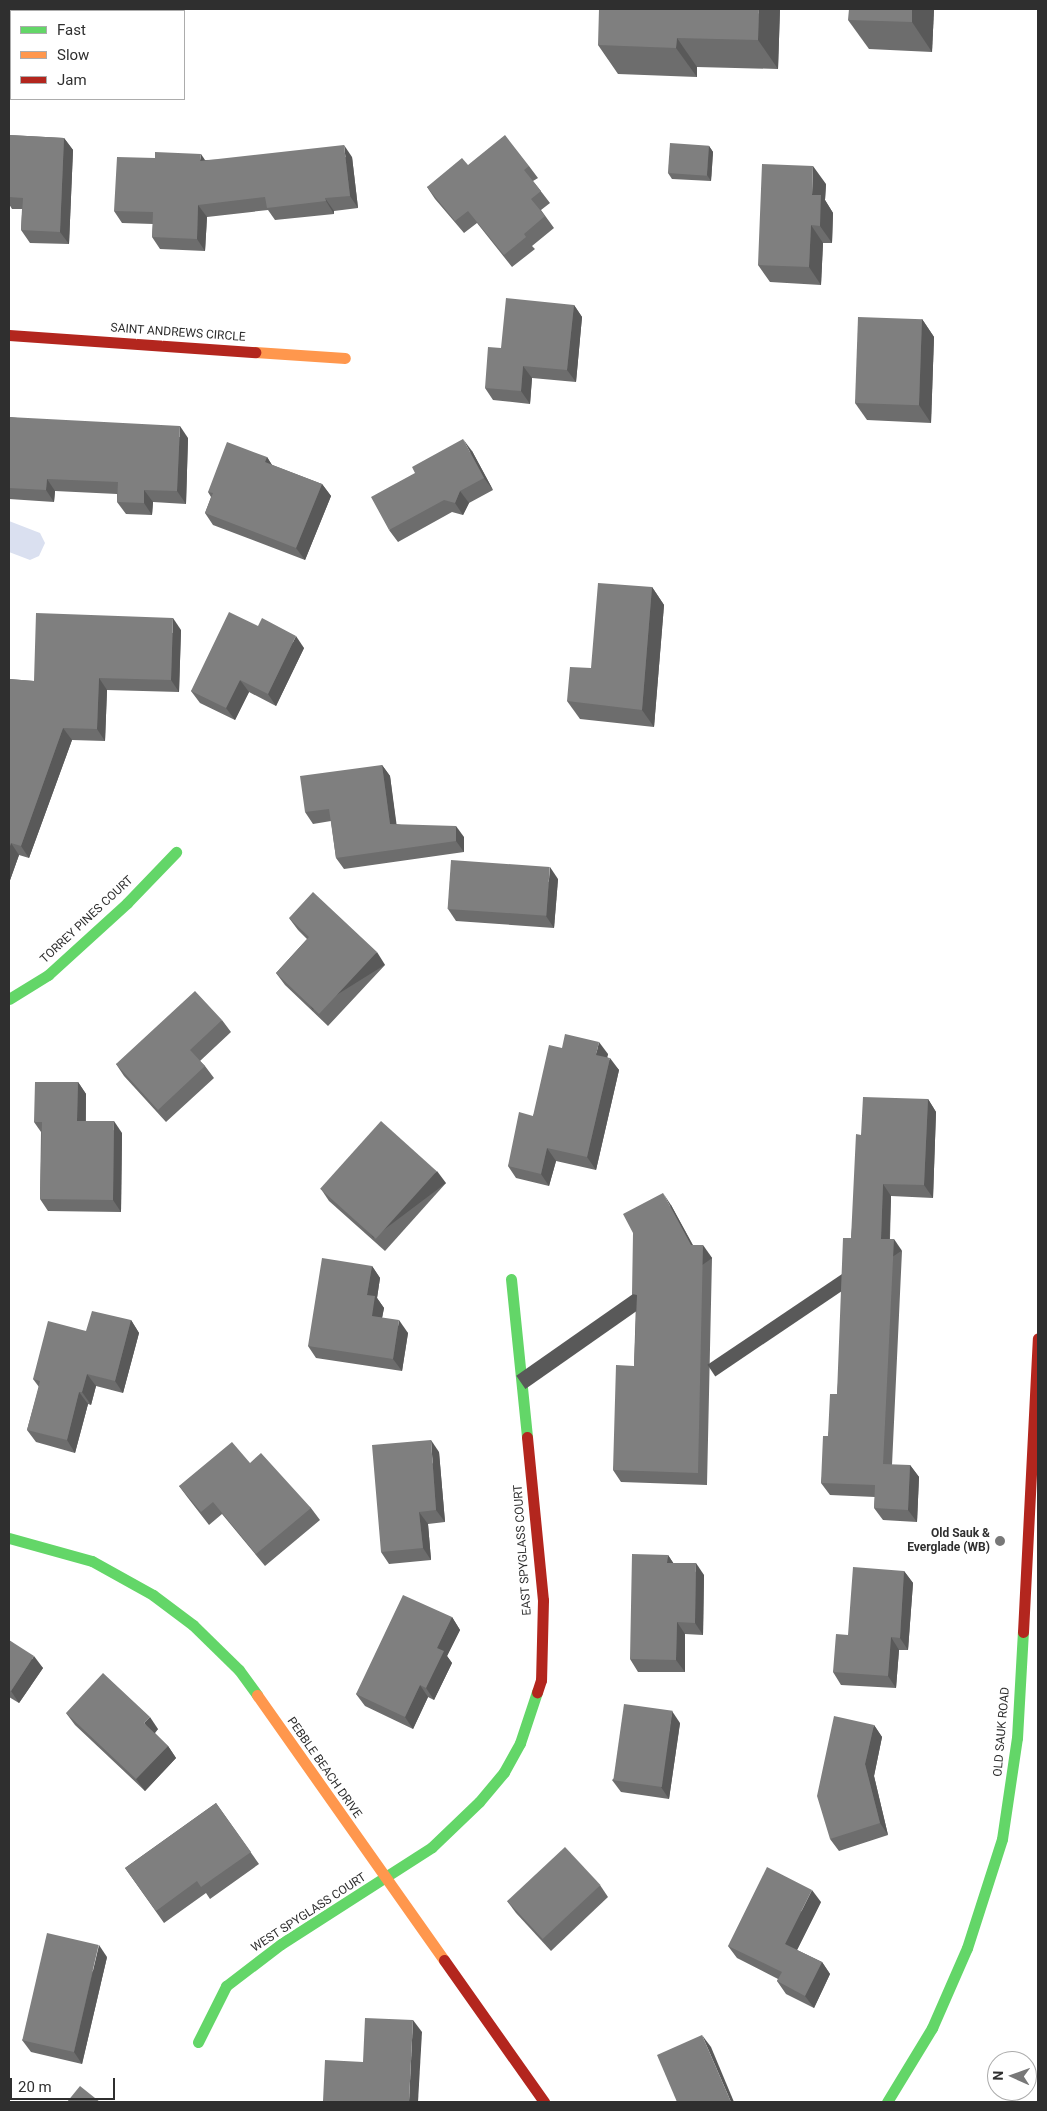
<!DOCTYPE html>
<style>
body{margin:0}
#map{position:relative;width:1047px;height:2111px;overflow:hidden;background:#fff;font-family:Roboto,sans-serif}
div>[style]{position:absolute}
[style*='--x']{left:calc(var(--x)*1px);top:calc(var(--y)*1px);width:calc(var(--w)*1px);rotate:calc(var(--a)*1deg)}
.water>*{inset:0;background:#dae0f0}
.fast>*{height:11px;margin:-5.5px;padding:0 5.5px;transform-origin:5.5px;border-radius:5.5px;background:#63d668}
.slow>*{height:11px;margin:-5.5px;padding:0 5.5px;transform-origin:5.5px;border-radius:5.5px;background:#ff974d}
.jam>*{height:11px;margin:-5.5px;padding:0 5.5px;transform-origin:5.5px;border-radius:5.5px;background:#b3261e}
.wall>*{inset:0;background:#6d6d6d}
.shaded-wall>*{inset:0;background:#595959;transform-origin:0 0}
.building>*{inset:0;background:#7f7f7f;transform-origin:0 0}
.dots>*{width:14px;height:14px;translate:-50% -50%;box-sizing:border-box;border:2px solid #fff;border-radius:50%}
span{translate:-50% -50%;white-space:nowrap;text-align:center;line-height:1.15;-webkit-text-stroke:5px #fff;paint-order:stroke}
.street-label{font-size:12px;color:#2f2f2f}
.poi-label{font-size:12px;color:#2f2f2f;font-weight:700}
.right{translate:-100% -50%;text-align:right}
.frame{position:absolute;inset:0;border:10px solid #2f2f2f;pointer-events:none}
.legend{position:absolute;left:10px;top:10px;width:175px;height:90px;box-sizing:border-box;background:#fff;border:1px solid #acacac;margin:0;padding:6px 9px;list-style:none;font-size:15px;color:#2f2f2f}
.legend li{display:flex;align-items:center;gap:10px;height:25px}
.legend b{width:25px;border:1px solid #acacac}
.north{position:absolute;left:987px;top:2051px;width:50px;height:50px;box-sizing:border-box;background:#fff;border:1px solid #acacac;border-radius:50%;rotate:272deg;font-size:14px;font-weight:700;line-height:20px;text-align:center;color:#2f2f2f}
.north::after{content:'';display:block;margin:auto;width:18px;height:22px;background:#787878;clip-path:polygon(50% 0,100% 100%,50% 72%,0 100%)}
.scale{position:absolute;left:10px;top:2078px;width:105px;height:22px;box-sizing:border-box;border:2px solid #2f2f2f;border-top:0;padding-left:6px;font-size:15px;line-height:18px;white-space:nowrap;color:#2f2f2f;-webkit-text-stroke:4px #fff;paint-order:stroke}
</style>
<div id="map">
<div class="water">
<div style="clip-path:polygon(9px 521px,40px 533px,45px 543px,39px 556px,30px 560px,9px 552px)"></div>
</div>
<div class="fast">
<div style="--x:9;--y:999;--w:46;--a:-31.6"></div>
<div style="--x:48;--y:975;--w:107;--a:-42.3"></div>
<div style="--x:127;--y:903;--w:71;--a:-46.1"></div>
<div style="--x:511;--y:1279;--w:159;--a:84.2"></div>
<div style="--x:9;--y:1538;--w:86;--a:15.5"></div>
<div style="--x:92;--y:1561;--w:70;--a:29.1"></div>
<div style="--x:153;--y:1595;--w:50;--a:36.9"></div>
<div style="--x:193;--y:1625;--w:64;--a:44.4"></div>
<div style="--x:239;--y:1670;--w:31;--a:54"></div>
<div style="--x:198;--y:2042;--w:63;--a:-63.4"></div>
<div style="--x:226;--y:1986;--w:69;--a:-37.4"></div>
<div style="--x:281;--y:1944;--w:179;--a:-32.7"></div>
<div style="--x:432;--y:1847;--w:65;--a:-43.8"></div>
<div style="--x:479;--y:1802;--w:39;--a:-50"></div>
<div style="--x:504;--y:1772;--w:33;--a:-61"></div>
<div style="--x:520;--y:1743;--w:54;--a:-71.6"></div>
<div style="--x:887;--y:2102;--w:87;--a:-58.7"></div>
<div style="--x:932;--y:2028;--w:87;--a:-66.4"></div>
<div style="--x:967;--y:1948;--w:114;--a:-72.2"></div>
<div style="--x:1002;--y:1839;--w:102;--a:-81.6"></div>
<div style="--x:1017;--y:1738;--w:106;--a:-86.8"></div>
</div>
<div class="slow">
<div style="--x:255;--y:352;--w:90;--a:3.8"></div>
<div style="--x:257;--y:1695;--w:324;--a:54.8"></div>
</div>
<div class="jam">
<div style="--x:9;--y:335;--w:247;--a:4"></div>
<div style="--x:527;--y:1437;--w:164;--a:84.4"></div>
<div style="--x:543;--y:1600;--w:80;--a:91.4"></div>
<div style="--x:541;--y:1680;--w:13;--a:108"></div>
<div style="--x:1023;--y:1632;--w:294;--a:-87.1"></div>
<div style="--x:444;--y:1960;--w:174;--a:54.8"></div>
</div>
<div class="wall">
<div style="clip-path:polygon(780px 9px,778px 69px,697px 67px,697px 77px,618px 74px,598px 45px)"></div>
<div style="clip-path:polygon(934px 9px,932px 52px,869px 49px,848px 20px)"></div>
<div style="clip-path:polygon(9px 135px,64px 138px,73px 150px,69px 244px,30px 243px,21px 230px,22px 209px,12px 209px,9px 204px)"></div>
<div style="clip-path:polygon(709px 146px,713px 152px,711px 181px,672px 179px,668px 173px)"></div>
<div style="clip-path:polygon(352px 157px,358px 208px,334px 211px,334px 214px,275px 220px,268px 210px,207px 217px,205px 251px,160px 249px,152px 237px,153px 224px,122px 223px,114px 211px,205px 160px)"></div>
<div style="clip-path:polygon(468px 165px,529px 166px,538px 178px,533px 181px,550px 203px,541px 210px,554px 228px,532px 246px,535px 249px,512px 267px,477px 223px,464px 233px,435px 199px,427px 187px)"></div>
<div style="clip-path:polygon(826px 184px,825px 200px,833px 213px,832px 243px,823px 243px,821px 285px,770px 282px,758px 265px)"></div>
<div style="clip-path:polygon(574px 305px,582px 317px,576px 382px,532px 378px,530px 404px,493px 400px,485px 388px,501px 348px)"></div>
<div style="clip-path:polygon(922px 319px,934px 337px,931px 423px,867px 420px,855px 403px)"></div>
<div style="clip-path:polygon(9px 417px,188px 438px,186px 504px,153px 502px,152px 515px,126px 514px,117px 502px,117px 494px,55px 491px,54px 502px,9px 499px)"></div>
<div style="clip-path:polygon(472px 451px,493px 490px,469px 503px,463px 515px,452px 512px,398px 542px,389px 530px)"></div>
<div style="clip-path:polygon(267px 457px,272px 465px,322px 484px,331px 496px,305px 560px,213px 525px,205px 513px,211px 497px,208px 492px)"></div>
<div style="clip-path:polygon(652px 587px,664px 605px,654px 727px,580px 719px,567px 701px)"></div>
<div style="clip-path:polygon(258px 626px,304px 648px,276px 706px,249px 692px,235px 720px,200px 703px,191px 691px)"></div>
<div style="clip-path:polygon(181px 630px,179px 692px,107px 690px,105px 741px,72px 740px,29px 858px,19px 855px,9px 883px,9px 679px,34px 681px)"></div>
<div style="clip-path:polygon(382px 765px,390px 776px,396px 824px,464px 837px,464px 852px,344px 869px,336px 858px,331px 821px,313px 824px,305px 812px)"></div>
<div style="clip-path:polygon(558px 879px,554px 928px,456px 921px,448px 909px)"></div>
<div style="clip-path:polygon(289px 918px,385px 965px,328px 1026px,285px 985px,276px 973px,307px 939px,298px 930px)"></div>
<div style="clip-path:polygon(222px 1020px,231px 1032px,200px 1061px,205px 1066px,214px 1078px,166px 1122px,124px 1076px,116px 1064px)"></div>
<div style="clip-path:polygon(562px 1048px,608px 1054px,607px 1057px,619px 1070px,596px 1170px,556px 1161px,549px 1186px,516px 1178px,508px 1166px,533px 1116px)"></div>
<div style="clip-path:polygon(78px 1082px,86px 1094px,86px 1121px,122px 1133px,121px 1212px,48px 1211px,40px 1199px,41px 1132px,34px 1122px)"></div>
<div style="clip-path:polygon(928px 1099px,936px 1112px,933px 1198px,891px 1196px,890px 1239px,902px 1251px,892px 1465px,910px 1465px,919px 1477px,917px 1522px,883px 1520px,874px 1508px,875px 1497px,830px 1495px,821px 1483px,828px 1436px,837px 1394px,851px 1238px,861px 1135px)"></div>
<div style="clip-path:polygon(446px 1183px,385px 1251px,329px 1201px,321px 1189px)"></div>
<div style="clip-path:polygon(671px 1205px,693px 1245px,712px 1258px,707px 1485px,621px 1482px,613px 1470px,634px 1366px,636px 1301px,632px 1294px)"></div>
<div style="clip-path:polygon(372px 1266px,380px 1278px,377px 1298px,384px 1308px,382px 1318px,408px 1333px,402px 1371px,316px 1358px,308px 1346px)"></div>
<div style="clip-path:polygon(131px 1320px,139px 1333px,123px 1393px,96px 1386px,91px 1405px,88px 1404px,75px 1453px,36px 1442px,27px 1430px,39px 1387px,33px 1379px,86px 1331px)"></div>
<div style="clip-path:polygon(439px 1452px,445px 1522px,428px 1524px,431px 1560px,389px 1564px,381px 1552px)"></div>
<div style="clip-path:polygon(250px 1463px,311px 1508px,320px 1520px,265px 1566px,222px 1514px,209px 1525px,188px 1498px,179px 1486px)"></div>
<div style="clip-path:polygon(668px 1555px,673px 1563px,704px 1575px,703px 1635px,685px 1634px,685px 1672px,638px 1672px,630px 1659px)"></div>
<div style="clip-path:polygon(904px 1571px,913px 1583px,908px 1650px,899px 1650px,896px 1688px,841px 1685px,833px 1672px,848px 1635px)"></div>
<div style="clip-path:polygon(452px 1617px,460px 1630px,447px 1656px,452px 1663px,434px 1700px,428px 1697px,413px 1729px,365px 1706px,356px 1694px)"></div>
<div style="clip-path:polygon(9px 1640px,43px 1668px,19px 1703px,9px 1697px)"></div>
<div style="clip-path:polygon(66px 1713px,158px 1729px,155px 1733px,168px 1746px,176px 1758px,145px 1791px,75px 1725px)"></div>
<div style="clip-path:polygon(680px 1723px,669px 1799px,621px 1792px,612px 1780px)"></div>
<div style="clip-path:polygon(874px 1725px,882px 1737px,874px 1776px,888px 1835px,839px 1851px,830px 1839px)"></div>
<div style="clip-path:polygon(216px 1803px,259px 1864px,210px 1899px,206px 1893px,164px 1923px,125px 1868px)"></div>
<div style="clip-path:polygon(600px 1885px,608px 1897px,551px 1951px,516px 1913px,507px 1901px)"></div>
<div style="clip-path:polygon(821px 1902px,797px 1950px,822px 1962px,830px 1974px,814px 2008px,786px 1994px,777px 1981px,778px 1979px,737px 1958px,728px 1946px)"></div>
<div style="clip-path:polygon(107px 1957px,82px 2064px,31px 2052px,22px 2040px)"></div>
</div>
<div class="shaded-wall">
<div style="clip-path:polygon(759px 9px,780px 9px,778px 69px,758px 40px)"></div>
<div style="clip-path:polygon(912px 9px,934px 9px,932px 52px,912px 22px)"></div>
<div style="clip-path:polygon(677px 38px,697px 67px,697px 77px,676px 48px)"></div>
<div style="clip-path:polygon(64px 138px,73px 150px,69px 244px,60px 232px)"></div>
<div style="clip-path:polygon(344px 145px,352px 157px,358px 208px,350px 196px)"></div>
<div style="clip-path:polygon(709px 146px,713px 152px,711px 181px,707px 175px)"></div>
<div style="clip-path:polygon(201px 154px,209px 166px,200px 161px)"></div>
<div style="clip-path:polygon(813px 166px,826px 184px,825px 200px,833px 213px,832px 243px,820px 226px,812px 195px)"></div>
<div style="clip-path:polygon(325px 198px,334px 211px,334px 214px,326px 201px)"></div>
<div style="clip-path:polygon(198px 205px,207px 217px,205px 251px,197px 239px)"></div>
<div style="clip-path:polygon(811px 225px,823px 243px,821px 285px,809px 267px)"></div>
<div style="clip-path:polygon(574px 305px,582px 317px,576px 382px,567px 370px)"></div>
<div style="clip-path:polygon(922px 319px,934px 337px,931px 423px,919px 405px)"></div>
<div style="clip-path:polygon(523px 366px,532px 378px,530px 404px,521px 391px)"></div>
<div style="clip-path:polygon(180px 426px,188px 438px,186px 504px,177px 491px)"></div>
<div style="clip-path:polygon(463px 439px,472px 451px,493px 490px,484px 478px)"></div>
<div style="clip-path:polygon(267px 457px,275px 470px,265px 462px)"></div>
<div style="clip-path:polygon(47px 479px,55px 491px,54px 502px,46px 490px)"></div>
<div style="clip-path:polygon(322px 484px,331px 496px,305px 560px,296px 548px)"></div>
<div style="clip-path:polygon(144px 490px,153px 502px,152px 515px,144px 503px)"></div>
<div style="clip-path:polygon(460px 491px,469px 503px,463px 515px,455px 503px)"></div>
<div style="clip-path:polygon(652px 587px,664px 605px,654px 727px,642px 710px)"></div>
<div style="clip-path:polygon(173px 618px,181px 630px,179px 692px,171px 680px)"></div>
<div style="clip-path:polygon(296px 636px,304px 648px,276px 706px,268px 694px)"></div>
<div style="clip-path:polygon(99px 678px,107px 690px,105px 741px,97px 729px)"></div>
<div style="clip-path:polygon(240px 680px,249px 692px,235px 720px,226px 708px)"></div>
<div style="clip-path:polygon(63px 728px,72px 740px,29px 858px,21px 846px)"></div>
<div style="clip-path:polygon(382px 765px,390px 776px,398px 835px,390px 824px)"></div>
<div style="clip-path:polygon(456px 826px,464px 837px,464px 852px,456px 841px)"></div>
<div style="clip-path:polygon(11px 843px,19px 855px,9px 883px,9px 849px)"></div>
<div style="clip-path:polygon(550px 867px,558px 879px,554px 928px,546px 916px)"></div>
<div style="left:377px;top:952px;width:15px;height:85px;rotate:58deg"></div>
<div style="clip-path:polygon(599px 1042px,608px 1054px,605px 1067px,596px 1055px)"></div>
<div style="clip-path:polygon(610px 1058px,619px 1070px,596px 1170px,587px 1157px)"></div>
<div style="clip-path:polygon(78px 1082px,86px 1094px,85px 1133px,77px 1121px)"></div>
<div style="clip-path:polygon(928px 1099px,936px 1112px,933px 1198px,924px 1185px)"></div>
<div style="clip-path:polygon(114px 1121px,122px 1133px,121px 1212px,113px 1200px)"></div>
<div style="clip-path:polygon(547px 1148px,556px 1161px,549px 1186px,541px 1174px)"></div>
<div style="left:437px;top:1171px;width:15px;height:91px;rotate:53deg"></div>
<div style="clip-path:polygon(883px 1184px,891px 1196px,889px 1251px,881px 1239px)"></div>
<div style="clip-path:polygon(663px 1193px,671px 1205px,699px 1257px,691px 1245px)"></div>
<div style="left:894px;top:1239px;width:14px;height:225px;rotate:56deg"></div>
<div style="left:703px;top:1245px;width:16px;height:228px;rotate:55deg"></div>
<div style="clip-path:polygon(372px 1266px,380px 1278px,377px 1298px,384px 1308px,380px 1328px,372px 1316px,367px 1295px)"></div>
<div style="clip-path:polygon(131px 1320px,139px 1333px,123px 1393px,115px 1381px)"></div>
<div style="clip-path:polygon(399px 1320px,408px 1333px,402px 1371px,393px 1359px)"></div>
<div style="clip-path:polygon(87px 1374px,96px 1386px,91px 1405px,82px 1392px)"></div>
<div style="clip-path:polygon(79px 1392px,88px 1404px,75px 1453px,67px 1440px)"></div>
<div style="clip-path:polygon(431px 1440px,439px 1452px,445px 1522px,436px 1510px)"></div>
<div style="clip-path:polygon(910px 1465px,919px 1477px,917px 1522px,908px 1510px)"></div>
<div style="clip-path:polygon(419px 1512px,428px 1524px,431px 1560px,423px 1548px)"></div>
<div style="clip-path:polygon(668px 1555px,676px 1567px,667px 1563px)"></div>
<div style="clip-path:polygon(696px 1563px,704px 1575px,703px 1635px,695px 1623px)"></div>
<div style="clip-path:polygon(904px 1571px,913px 1583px,908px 1650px,900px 1638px)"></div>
<div style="clip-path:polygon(452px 1617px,460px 1630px,447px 1656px,452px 1663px,434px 1700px,426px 1688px,437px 1648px)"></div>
<div style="clip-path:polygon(677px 1622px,685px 1634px,685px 1672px,676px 1660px)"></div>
<div style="clip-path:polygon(891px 1637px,899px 1650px,896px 1688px,888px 1676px)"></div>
<div style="clip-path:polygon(34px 1656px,43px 1668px,19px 1703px,11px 1691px)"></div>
<div style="clip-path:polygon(420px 1685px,428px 1697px,413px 1729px,405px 1717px)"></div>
<div style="clip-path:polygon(672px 1711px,680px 1723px,669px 1799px,661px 1787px)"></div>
<div style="clip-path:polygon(150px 1717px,158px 1729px,153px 1735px,144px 1723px)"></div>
<div style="clip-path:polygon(874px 1725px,882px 1737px,874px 1776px,888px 1835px,880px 1823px,865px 1764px)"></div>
<div style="clip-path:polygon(168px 1746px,176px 1758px,145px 1791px,136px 1779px)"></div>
<div style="clip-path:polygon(812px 1890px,821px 1902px,794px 1956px,785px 1944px)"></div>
<div style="clip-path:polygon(99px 1945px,107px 1957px,82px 2064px,74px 2052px)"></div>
<div style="clip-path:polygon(822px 1962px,830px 1974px,814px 2008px,805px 1996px)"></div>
<div style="clip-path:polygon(413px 2020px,422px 2032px,418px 2102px,409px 2102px)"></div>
<div style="clip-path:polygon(702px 2035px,711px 2047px,734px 2102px,731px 2102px)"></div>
</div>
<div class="building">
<div style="clip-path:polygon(599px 9px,759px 9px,758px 40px,677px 38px,676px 48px,598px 45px)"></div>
<div style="clip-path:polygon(849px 9px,912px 9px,912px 22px,848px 20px)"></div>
<div style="clip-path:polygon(9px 135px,64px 138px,60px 232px,21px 230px,23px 198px,9px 197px)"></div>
<div style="clip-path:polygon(505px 135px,529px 166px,524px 170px,541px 191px,531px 199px,545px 216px,524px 234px,526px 237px,504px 255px,468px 211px,455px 221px,427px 187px,462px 158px,468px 165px)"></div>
<div style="left:670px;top:143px;width:39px;height:30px;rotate:4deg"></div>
<div style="clip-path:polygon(344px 145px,350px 196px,325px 198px,326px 201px,267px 208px,265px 197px,198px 205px,197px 239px,152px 237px,153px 212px,114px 211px,117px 157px,155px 158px,155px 152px,201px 154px,200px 161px)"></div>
<div style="clip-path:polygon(762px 164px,813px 166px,812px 195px,821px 195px,820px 226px,811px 225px,809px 267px,758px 265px)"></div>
<div style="clip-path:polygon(506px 298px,574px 305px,567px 370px,523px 366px,521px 391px,485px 388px,488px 347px,501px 348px)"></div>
<div style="left:858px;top:317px;width:64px;height:86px;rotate:2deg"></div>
<div style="clip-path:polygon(9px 417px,180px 426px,177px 491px,144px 490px,144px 503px,117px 502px,118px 482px,47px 479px,46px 490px,9px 488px)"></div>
<div style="clip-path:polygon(463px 439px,484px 478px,460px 491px,455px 503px,444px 500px,389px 530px,371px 497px,415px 473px,412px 467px)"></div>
<div style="clip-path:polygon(227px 442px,267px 457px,265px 462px,322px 484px,296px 548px,205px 513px,213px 493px,208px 492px)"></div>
<div style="clip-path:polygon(598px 583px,652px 587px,642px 710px,567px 701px,570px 667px,591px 668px)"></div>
<div style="clip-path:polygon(229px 612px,258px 626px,262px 618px,296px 636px,268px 694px,240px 680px,226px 708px,191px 691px)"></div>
<div style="clip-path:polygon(36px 613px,173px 618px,171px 680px,99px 678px,97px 729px,63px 728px,21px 846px,11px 843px,9px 849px,9px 679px,34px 681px)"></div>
<div style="clip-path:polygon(382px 765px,390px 824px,456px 826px,456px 841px,336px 858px,329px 809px,305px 812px,300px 776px)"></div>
<div style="left:451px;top:860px;width:99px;height:49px;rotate:4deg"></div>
<div style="clip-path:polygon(313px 892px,377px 952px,319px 1014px,276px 973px,309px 937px,289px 918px)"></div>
<div style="clip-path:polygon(195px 991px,222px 1020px,190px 1050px,205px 1066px,158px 1110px,116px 1064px)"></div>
<div style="clip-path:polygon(565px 1034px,599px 1042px,596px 1055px,610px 1058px,587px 1157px,547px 1148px,541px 1174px,508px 1166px,519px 1112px,533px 1116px,549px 1045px,562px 1048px)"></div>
<div style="clip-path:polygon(35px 1082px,78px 1082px,77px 1121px,114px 1121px,113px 1200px,40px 1199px,42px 1122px,34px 1122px)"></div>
<div style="clip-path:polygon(863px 1097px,928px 1099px,924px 1185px,883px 1184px,881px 1239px,894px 1239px,883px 1464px,910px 1465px,908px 1510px,874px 1508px,875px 1485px,821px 1483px,823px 1436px,828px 1436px,830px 1394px,837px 1394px,843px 1238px,851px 1238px,856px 1134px,861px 1135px)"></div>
<div style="left:381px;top:1121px;width:75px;height:91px;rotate:42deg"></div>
<div style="clip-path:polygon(663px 1193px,691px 1245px,703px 1245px,698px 1473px,613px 1470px,616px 1365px,634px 1366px,637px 1295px,632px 1294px,633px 1233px,623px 1214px)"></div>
<div style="clip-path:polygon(322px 1258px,372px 1266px,367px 1295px,375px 1296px,372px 1316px,399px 1320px,393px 1359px,308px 1346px)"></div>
<div style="clip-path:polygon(92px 1311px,131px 1320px,115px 1381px,87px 1374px,82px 1392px,79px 1392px,67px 1440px,27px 1430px,40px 1381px,33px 1379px,48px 1321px,86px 1331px)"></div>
<div style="clip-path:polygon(431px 1440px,436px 1510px,419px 1512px,423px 1548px,381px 1552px,372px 1445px)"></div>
<div style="clip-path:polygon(232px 1442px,250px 1463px,261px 1453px,311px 1508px,256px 1554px,213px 1502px,201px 1512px,179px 1486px)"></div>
<div style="clip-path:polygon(632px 1554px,668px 1555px,667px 1563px,696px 1563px,695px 1623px,677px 1622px,676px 1660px,630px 1659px)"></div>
<div style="clip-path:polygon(853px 1567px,904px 1571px,900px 1638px,891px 1637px,888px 1676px,833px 1672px,836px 1634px,848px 1635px)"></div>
<div style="clip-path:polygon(403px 1595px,452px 1617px,437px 1648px,444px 1651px,426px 1688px,420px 1685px,405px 1717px,356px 1694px)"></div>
<div style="clip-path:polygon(9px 1640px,34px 1656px,11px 1691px,9px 1690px)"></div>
<div style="clip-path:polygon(103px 1673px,150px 1717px,144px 1723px,168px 1746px,136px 1779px,66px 1713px)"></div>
<div style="left:624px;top:1704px;width:49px;height:77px;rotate:8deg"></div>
<div style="clip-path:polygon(834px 1716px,874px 1725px,865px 1764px,880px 1823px,830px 1839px,817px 1796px)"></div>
<div style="clip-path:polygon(216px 1803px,251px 1852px,201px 1887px,197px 1881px,156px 1911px,125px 1868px)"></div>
<div style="left:565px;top:1847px;width:52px;height:79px;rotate:47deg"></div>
<div style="clip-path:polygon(767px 1867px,812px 1890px,785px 1944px,822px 1962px,805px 1996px,777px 1981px,782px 1972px,728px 1946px)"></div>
<div style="left:47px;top:1933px;width:53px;height:110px;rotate:13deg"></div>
<div style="clip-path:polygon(365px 2018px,413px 2020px,409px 2102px,336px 2102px,323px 2101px,325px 2060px,363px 2062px)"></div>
<div style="clip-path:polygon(702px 2035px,731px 2102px,677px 2102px,657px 2055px)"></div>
<div style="clip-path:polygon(80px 2086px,100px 2102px,67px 2102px)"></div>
</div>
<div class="dots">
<div style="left:1000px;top:1541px;background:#787878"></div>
</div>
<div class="street-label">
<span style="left:178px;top:333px;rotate:4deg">SAINT ANDREWS CIRCLE</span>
<span style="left:87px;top:920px;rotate:-43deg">TORREY PINES COURT</span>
<span style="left:523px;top:1550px;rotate:-94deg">EAST SPYGLASS COURT</span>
<span style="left:1002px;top:1732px;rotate:-85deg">OLD SAUK ROAD</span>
<span style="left:324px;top:1768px;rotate:55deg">PEBBLE BEACH DRIVE</span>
<span style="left:309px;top:1913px;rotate:-33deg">WEST SPYGLASS COURT</span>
</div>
<div class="poi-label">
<span class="right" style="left:990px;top:1541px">Old Sauk &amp;<br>Everglade (WB)</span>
</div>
<div class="frame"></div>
<ul class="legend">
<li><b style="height:6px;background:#63d668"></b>Fast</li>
<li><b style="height:6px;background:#ff974d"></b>Slow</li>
<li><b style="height:6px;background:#b3261e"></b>Jam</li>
</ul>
<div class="north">N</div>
<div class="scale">20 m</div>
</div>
